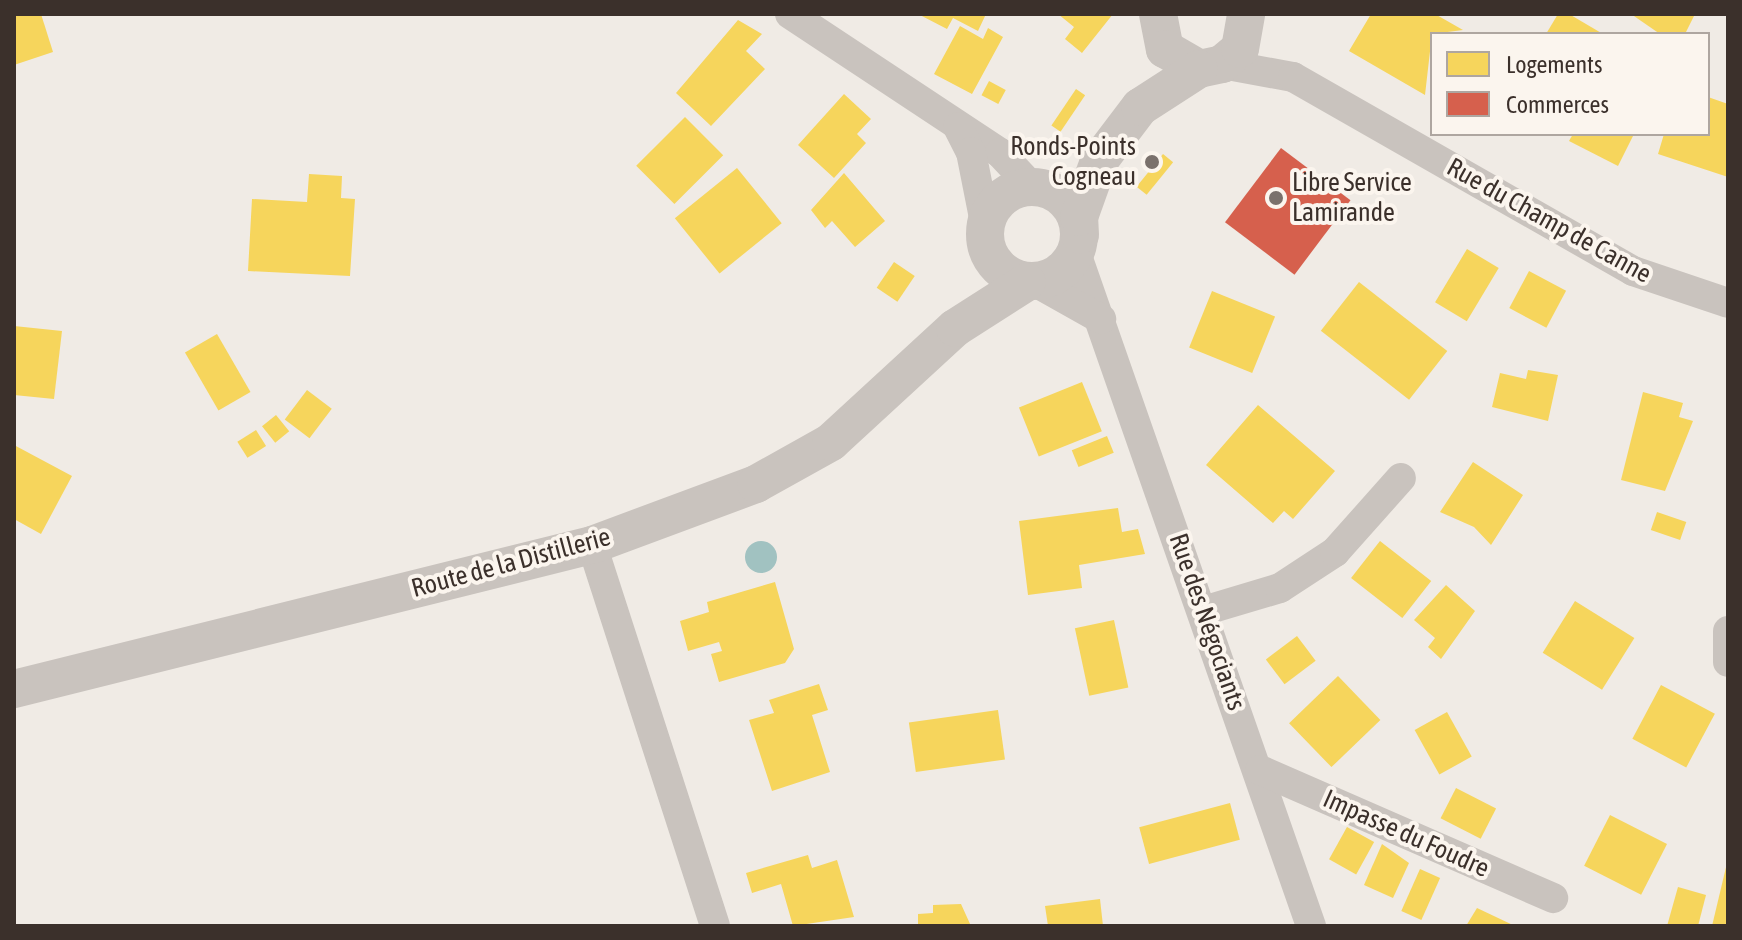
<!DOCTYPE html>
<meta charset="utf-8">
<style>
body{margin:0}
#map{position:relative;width:1742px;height:940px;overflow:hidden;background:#f0ebe5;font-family:"Asap Condensed",sans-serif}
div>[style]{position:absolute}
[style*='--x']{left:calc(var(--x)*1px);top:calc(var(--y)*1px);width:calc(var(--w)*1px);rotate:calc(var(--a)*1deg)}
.water>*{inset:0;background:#a1c2c1}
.round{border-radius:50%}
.homes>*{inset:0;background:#f6d55c;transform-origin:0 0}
.shops>*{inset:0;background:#d6604d;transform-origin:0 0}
.minor>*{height:30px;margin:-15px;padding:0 15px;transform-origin:15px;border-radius:15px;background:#c9c3be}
.tertiary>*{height:38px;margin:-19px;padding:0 19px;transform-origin:19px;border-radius:19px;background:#c9c3be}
.tertiary>.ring{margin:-19px;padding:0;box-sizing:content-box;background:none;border:38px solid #c9c3be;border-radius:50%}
.dots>*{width:22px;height:22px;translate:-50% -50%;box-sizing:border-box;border:4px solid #fbf5ee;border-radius:50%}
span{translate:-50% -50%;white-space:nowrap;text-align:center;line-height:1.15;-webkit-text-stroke:8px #fbf5ee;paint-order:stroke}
.poi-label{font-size:26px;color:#3b302b}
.right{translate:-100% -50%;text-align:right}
.left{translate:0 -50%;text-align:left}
.street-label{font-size:26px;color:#3b302b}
.frame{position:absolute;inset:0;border:16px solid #3b302b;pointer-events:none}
.legend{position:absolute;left:1430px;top:32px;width:280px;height:104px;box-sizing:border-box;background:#fbf5ee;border:2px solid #aea6a0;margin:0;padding:10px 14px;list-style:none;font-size:24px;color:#3b302b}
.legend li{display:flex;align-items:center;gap:16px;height:40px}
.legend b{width:40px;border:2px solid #aea6a0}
</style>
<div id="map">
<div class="water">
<div class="round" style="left:745px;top:541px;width:32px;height:32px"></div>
</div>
<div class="homes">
<div style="clip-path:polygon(14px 14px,41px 14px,53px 52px,14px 65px)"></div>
<div style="clip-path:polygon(918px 14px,986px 14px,978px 31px,953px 18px,947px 29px)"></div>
<div style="clip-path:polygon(1058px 14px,1113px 14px,1082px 53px,1065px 39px,1074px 27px)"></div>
<div style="clip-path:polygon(1371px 14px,1435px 14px,1463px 30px,1432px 34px,1425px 95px,1349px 51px)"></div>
<div style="clip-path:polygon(1558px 14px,1569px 14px,1603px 34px,1546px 34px)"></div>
<div style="clip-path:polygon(1631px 14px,1695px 14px,1685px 34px,1660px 34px)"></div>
<div style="clip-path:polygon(738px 20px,762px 34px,746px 51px,765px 69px,711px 126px,676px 93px)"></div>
<div style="clip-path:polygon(960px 26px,983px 39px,988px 28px,1003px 37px,972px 94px,934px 74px)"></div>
<div style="left:989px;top:81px;width:19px;height:16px;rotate:28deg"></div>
<div style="left:1076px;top:89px;width:11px;height:44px;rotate:34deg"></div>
<div style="clip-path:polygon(844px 94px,871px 119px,857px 134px,866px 143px,834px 178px,798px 145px)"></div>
<div style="clip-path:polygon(1708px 97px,1728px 104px,1728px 177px,1658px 154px,1664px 134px,1708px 134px)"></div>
<div style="left:685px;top:117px;width:54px;height:69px;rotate:45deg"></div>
<div style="clip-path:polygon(1573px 134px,1634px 134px,1618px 166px,1569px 141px)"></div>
<div style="left:1163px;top:154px;width:13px;height:42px;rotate:39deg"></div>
<div style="left:737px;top:168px;width:71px;height:80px;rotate:51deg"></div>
<div style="clip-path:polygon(844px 173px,885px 221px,855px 247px,832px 221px,825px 228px,811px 210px)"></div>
<div style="clip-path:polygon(309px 174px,342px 176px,341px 198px,355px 199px,350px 276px,248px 271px,252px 199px,307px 202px)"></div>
<div style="left:1467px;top:249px;width:37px;height:62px;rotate:31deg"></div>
<div style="left:894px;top:262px;width:25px;height:31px;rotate:34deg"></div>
<div style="left:1529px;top:271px;width:42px;height:42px;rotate:28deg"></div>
<div style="left:1359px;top:282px;width:112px;height:62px;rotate:38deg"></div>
<div style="left:1212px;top:291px;width:68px;height:61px;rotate:22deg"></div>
<div style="clip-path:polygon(14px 326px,62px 331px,54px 399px,14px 395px)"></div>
<div style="left:217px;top:334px;width:67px;height:37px;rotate:60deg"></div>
<div style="clip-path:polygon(1528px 370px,1558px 375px,1548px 421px,1492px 407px,1500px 373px,1526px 379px)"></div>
<div style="left:1082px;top:382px;width:53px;height:68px;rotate:68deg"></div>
<div style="left:307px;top:390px;width:31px;height:37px;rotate:37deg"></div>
<div style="clip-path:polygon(1643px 392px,1683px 403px,1679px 417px,1693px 421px,1665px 491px,1621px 480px)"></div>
<div style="clip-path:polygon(1258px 405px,1335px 471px,1293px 519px,1284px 511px,1273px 523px,1206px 465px)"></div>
<div style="left:276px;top:415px;width:21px;height:18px;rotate:51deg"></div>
<div style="left:256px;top:430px;width:19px;height:22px;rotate:58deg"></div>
<div style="left:1107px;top:436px;width:18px;height:38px;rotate:68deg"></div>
<div style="clip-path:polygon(14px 445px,72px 476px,41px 534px,14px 519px)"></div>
<div style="clip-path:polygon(1473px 462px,1523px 495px,1491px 545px,1474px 527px,1440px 512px)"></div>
<div style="clip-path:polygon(1118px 508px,1122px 532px,1138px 529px,1145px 554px,1079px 565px,1082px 588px,1028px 595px,1019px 521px)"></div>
<div style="left:1657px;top:512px;width:31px;height:19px;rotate:19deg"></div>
<div style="left:1380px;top:541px;width:65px;height:47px;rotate:38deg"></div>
<div style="clip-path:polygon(775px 582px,794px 649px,785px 663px,719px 682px,711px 654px,722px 651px,719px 642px,688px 651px,680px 621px,709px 612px,707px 602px)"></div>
<div style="clip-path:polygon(1446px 585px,1475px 611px,1441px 659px,1428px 647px,1435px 638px,1414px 620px)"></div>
<div style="left:1575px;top:601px;width:70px;height:61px;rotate:32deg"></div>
<div style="left:1114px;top:620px;width:69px;height:40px;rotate:78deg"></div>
<div style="left:1297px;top:636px;width:31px;height:39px;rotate:53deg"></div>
<div style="left:1338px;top:676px;width:61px;height:68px;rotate:46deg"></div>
<div style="clip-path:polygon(819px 684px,828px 710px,812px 715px,830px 772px,772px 791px,749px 720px,774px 713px,769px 700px)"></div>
<div style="left:1661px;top:685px;width:61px;height:61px;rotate:28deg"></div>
<div style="left:998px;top:710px;width:50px;height:90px;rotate:82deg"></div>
<div style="left:1447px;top:712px;width:51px;height:37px;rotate:61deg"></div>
<div style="left:1456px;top:788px;width:45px;height:34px;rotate:27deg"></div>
<div style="left:1230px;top:803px;width:38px;height:94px;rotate:75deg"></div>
<div style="left:1610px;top:815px;width:64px;height:57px;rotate:27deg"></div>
<div style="left:1347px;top:827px;width:31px;height:37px;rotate:29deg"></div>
<div style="clip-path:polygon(1382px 844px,1409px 863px,1393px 898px,1364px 885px)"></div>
<div style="clip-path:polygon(808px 855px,812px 868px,837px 860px,854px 917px,793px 926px,781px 884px,752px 893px,746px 873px)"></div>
<div style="clip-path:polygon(1727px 863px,1728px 926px,1712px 926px)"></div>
<div style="left:1420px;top:869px;width:22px;height:46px;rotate:24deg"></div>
<div style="clip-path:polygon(1678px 887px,1706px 895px,1698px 926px,1667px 926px)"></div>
<div style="clip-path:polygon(1100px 899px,1103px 926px,1048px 926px,1045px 906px)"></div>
<div style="clip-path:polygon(961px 904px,971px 926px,918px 926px,918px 914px,933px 913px,933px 905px)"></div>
<div style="clip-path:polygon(1477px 908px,1515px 926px,1466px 926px)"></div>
</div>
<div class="shops">
<div style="left:1281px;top:148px;width:87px;height:93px;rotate:37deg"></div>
</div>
<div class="minor">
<div style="--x:790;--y:14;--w:252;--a:33.5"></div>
<div style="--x:1000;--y:153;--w:47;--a:46.7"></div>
<div style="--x:1222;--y:64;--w:72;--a:10.4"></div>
<div style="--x:1293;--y:77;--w:391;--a:29.7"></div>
<div style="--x:1633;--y:271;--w:100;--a:18.6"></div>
<div style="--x:958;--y:127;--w:28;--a:63"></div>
<div style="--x:971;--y:152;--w:77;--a:78.8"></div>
<div style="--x:1076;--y:253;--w:713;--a:70.75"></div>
<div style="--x:1035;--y:282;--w:76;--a:29.3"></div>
<div style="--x:592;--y:545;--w:400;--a:72.1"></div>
<div style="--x:1203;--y:611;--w:80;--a:-16.6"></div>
<div style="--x:1280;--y:588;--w:66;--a:-33.2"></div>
<div style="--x:1335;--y:552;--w:99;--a:-48.3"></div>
<div style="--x:1728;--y:631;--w:31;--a:90"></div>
<div style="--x:1260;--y:770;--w:320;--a:23.6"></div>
</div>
<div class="tertiary">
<div style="--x:1158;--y:14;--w:36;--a:79"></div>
<div style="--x:1165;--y:49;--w:39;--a:30"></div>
<div style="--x:1199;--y:69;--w:24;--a:-12"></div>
<div style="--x:1222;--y:64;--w:23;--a:-40"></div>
<div style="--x:1240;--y:49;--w:36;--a:-80"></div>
<div class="ring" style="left:985px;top:187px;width:56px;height:56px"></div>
<div style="--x:1080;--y:235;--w:18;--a:-93"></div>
<div style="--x:1079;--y:217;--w:59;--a:-70.3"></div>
<div style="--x:1099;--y:161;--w:68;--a:-52.8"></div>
<div style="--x:1140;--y:107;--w:70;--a:-32.8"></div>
<div style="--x:14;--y:689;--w:596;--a:-13.99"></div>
<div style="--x:592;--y:545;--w:175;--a:-20.4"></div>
<div style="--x:756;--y:484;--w:86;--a:-29.2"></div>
<div style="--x:831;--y:442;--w:168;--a:-42.6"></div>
<div style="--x:955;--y:328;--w:85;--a:-32.6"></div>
</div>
<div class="dots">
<div style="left:1152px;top:162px;background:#7a716c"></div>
<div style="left:1276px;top:198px;background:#7a716c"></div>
</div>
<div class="poi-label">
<span class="right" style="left:1136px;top:162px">Ronds-Points<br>Cogneau</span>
<span class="left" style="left:1292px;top:198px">Libre Service<br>Lamirande</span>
</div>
<div class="street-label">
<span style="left:1549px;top:221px;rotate:29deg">Rue du Champ de Canne</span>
<span style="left:511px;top:563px;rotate:-15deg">Route de la Distillerie</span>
<span style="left:1207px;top:622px;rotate:71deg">Rue des Négociants</span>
<span style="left:1406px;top:834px;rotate:24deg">Impasse du Foudre</span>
</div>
<div class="frame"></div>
<ul class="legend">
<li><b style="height:22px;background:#f6d55c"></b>Logements</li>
<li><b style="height:22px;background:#d6604d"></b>Commerces</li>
</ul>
</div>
